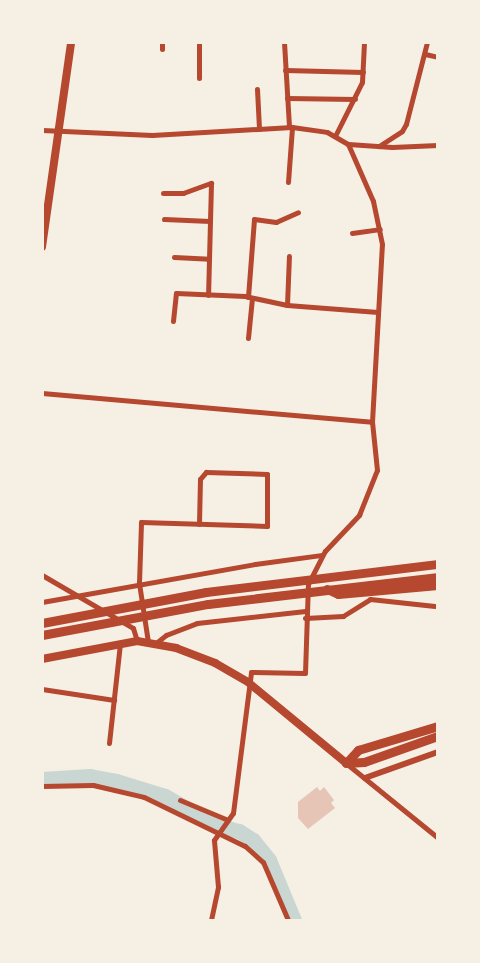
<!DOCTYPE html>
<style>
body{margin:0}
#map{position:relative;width:480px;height:963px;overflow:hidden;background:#f6efe4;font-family:"Open Sans",sans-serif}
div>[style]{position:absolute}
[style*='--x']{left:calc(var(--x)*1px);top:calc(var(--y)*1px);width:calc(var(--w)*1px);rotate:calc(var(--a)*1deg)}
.river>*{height:15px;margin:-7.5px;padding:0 7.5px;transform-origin:7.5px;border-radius:7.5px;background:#c9d6d2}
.building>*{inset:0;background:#e6c5b7}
.minor>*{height:5px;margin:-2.5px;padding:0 2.5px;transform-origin:2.5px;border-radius:2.5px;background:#b5482f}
.tertiary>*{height:5.5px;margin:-2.75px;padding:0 2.75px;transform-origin:2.75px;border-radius:2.75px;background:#b5482f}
.primary>*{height:8px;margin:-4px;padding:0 4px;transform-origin:4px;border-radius:4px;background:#b5482f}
.trunk>*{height:8px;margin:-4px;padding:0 4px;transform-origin:4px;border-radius:4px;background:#b5482f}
.motorway>*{height:9px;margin:-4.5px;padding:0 4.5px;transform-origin:4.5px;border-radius:4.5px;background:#b5482f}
span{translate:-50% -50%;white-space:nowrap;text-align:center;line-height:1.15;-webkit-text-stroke:4.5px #f6efe4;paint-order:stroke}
.frame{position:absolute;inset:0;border:44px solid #f6efe4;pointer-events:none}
</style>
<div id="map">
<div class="river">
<div style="--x:42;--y:779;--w:48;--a:-3.6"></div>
<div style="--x:90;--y:776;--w:26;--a:11"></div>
<div style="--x:116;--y:781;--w:51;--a:17"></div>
<div style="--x:165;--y:796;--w:59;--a:29.6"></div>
<div style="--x:216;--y:825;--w:24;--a:15"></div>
<div style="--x:239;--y:831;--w:17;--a:33"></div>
<div style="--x:253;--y:840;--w:26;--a:51"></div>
<div style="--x:269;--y:860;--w:65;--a:67.4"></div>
</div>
<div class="building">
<div style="clip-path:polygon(317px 787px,320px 791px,324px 787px,334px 800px,331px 803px,335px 808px,308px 829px,298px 818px,298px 802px)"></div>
</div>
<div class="minor">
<div style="--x:284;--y:42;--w:85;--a:86.6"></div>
<div style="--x:162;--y:49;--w:7;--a:-90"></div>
<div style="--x:425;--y:54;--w:13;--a:13"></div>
<div style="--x:285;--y:70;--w:78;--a:1.5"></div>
<div style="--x:199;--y:78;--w:36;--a:-90"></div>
<div style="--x:257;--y:89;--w:40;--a:87.1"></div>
<div style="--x:287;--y:98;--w:68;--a:0.8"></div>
<div style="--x:42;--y:130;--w:110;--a:2.6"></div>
<div style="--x:152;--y:135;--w:140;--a:-3.3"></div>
<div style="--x:292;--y:127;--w:35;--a:8"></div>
<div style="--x:327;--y:132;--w:24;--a:30"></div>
<div style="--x:348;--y:144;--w:44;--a:3.9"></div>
<div style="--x:392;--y:147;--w:46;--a:-2.5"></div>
<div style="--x:335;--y:136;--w:60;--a:-63.4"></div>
<div style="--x:362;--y:82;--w:40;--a:-87.1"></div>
<div style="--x:379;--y:146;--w:27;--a:-33"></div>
<div style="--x:402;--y:131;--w:8;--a:-60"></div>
<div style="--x:406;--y:124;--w:85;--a:-75.6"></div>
<div style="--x:288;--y:182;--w:55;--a:-85.8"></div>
<div style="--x:163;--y:193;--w:20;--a:0"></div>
<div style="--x:183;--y:193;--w:30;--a:-20"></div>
<div style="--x:211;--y:183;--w:112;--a:91.5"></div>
<div style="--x:164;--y:219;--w:46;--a:2.5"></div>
<div style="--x:352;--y:233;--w:28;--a:-8"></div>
<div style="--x:174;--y:257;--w:35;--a:3"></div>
<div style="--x:248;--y:297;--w:78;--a:-85.6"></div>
<div style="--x:254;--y:219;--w:22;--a:8"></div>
<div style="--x:276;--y:222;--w:24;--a:-24"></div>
<div style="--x:287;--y:305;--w:49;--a:-87.7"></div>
<div style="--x:173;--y:321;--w:28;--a:-84"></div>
<div style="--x:176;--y:293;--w:69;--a:2.5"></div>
<div style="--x:245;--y:296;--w:43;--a:12.1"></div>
<div style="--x:287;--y:305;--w:91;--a:4.4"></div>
<div style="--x:248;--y:338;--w:40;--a:-84.3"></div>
<div style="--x:42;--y:393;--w:331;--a:5"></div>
<div style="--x:42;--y:575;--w:105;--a:30.2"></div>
<div style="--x:133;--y:628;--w:14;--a:73"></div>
<div style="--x:42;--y:602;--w:216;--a:-10.1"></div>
<div style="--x:255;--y:564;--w:68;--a:-7.7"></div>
<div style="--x:305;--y:618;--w:38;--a:-3"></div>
<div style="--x:343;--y:616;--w:32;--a:-32"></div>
<div style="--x:370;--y:599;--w:65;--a:6.1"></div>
<div style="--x:148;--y:642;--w:60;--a:-98.7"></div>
<div style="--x:139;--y:583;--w:61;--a:-88.1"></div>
<div style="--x:141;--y:522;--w:126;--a:1.8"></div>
<div style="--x:267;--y:526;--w:52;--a:-90"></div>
<div style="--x:267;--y:474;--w:61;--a:-178.1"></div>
<div style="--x:206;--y:472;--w:9;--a:131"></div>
<div style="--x:200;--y:479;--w:45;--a:91.3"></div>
<div style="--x:156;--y:643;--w:13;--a:-39"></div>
<div style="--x:166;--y:635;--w:33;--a:-21"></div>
<div style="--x:197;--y:623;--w:109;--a:-6.3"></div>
<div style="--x:42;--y:689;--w:73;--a:8.7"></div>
<div style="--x:109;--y:743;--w:101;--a:-83.7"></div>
<div style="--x:347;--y:764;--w:117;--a:39.1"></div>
<div style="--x:42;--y:786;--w:51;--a:-1.1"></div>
<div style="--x:93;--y:785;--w:52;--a:13.2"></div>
<div style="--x:144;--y:797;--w:112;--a:25.9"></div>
<div style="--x:245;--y:846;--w:24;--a:42"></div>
<div style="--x:263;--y:862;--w:63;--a:66.7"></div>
<div style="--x:180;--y:800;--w:52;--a:22.6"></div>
<div style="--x:211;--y:920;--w:34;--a:-78"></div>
<div style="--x:218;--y:887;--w:47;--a:-94.9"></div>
<div style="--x:214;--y:840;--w:33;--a:-55"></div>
<div style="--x:233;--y:813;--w:142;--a:-82.7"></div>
<div style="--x:251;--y:672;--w:54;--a:1.1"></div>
<div style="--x:305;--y:673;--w:89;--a:-88.1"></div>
<div style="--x:308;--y:584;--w:37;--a:-63"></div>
<div style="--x:325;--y:551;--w:50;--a:-46.6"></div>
<div style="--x:359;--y:515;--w:48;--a:-68.2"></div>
<div style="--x:377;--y:470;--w:48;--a:-95.9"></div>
<div style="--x:372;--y:422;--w:178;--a:-86.8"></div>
<div style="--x:382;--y:244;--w:44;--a:-101.8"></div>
<div style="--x:373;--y:201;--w:62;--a:-113.7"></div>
</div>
<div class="tertiary">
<div style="--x:365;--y:778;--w:77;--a:-19.6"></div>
</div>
<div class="primary">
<div style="--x:42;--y:659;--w:97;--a:-10.7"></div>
<div style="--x:137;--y:641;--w:40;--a:10"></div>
<div style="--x:176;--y:648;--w:42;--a:21"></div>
<div style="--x:215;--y:663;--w:39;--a:30"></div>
<div style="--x:249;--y:683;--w:126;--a:39.5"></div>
</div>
<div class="trunk">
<div style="--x:42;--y:247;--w:207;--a:-81.9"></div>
</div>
<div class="motorway">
<div style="--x:327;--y:589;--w:12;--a:24"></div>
<div style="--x:338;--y:594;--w:100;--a:-5.1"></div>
<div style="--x:42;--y:623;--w:167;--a:-10.7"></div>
<div style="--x:206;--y:592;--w:234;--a:-6.9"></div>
<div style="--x:42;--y:635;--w:169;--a:-10.6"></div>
<div style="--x:208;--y:604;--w:232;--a:-6.7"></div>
<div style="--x:346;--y:763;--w:18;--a:-47"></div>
<div style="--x:358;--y:750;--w:84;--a:-16.7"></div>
<div style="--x:346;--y:763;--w:18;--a:-3"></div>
<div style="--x:364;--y:762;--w:78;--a:-19.4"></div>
</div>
<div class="frame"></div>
</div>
